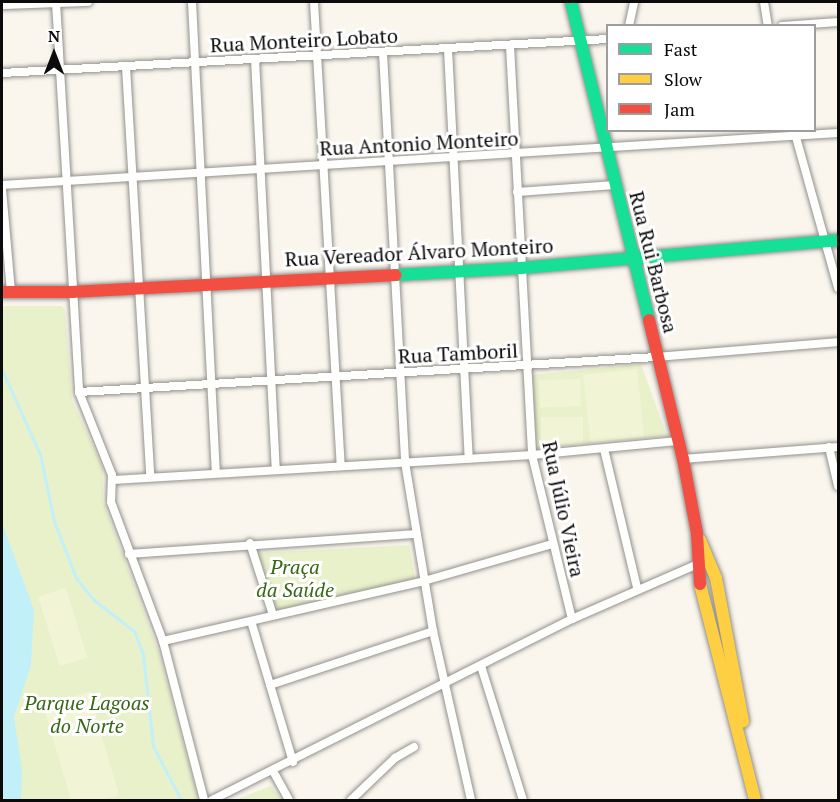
<!DOCTYPE html>
<meta charset="utf-8">
<style>
body{margin:0}
#map{position:relative;width:840px;height:802px;overflow:hidden;background:#faf6ee;font-family:"PT Serif",serif}
div>[style]{position:absolute}
[style*='--x']{left:calc(var(--x)*1px);top:calc(var(--y)*1px);width:calc(var(--w)*1px);rotate:calc(var(--a)*1deg)}
.green>*{inset:0;background:#e9f1cb}
.pitch>*{inset:0;background:#f2f4d6;transform-origin:0 0}
.water>*{inset:0;background:#c1f0f8}
.stream>*{height:3px;margin:-1.5px;padding:0 1.5px;transform-origin:1.5px;border-radius:1.5px;background:#c1f0f8}
.roads{filter:drop-shadow(0 0 2px #93918d) drop-shadow(0 0 2px #93918d)}
.street>*{height:8px;margin:-4px;padding:0 4px;transform-origin:4px;border-radius:4px;background:#fefefc}
.fast>*{height:12px;margin:-6px;padding:0 6px;transform-origin:6px;border-radius:6px;background:#16e098}
.slow>*{height:12px;margin:-6px;padding:0 6px;transform-origin:6px;border-radius:6px;background:#ffcf43}
.jam>*{height:12px;margin:-6px;padding:0 6px;transform-origin:6px;border-radius:6px;background:#f24e42}
span{translate:-50% -50%;white-space:nowrap;text-align:center;line-height:1.15;-webkit-text-stroke:6px #fff;paint-order:stroke}
.street-label{font-size:20px;color:#0b0b0b}
.park-label{font-size:20px;color:#376816;font-style:italic}
.frame{position:absolute;inset:0;border:3px solid #0b0b0b;pointer-events:none}
.legend{position:absolute;left:606px;top:24px;width:210px;height:108px;box-sizing:border-box;background:#fff;border:2px solid #9d9d9d;margin:0;padding:8px 10px;list-style:none;font-size:18px;color:#0b0b0b}
.legend li{display:flex;align-items:center;gap:12px;height:30px}
.legend b{width:30px;border:2px solid #9d9d9d}
.north{position:absolute;left:24px;top:24px;width:60px;height:60px;-webkit-text-stroke:4px #fff;paint-order:stroke;rotate:0deg;font-size:16px;font-weight:700;line-height:24px;text-align:center;color:#0b0b0b}
.north::after{content:'';display:block;margin:auto;width:21px;height:27px;background:#0b0b0b;clip-path:polygon(50% 0,100% 100%,50% 72%,0 100%)}
</style>
<div id="map">
<div class="green">
<div style="clip-path:polygon(2px 306px,62px 306px,65px 310px,72px 400px,103px 468px,103px 501px,159px 653px,198px 799px,194px 800px,2px 800px)"></div>
<div style="clip-path:polygon(641px 364px,667px 436px,535px 448px,532px 375px)"></div>
<div style="clip-path:polygon(409px 545px,415px 579px,275px 611px,257px 553px)"></div>
<div style="clip-path:polygon(271px 786px,282px 800px,235px 800px)"></div>
</div>
<div class="pitch">
<div style="left:637px;top:369px;width:68px;height:54px;rotate:84deg"></div>
<div style="left:580px;top:379px;width:27px;height:41px;rotate:88deg"></div>
<div style="left:583px;top:417px;width:27px;height:42px;rotate:90deg"></div>
<div style="left:66px;top:588px;width:73px;height:29px;rotate:73deg"></div>
<div style="clip-path:polygon(89px 692px,119px 795px,101px 800px,71px 800px,43px 705px)"></div>
</div>
<div class="water">
<div style="clip-path:polygon(2px 523px,34px 610px,31px 665px,14px 717px,22px 769px,21px 800px,2px 800px)"></div>
</div>
<div class="stream">
<div style="--x:2;--y:370;--w:92;--a:65.7"></div>
<div style="--x:40;--y:454;--w:68;--a:78.2"></div>
<div style="--x:54;--y:521;--w:61;--a:68.9"></div>
<div style="--x:76;--y:578;--w:28;--a:51"></div>
<div style="--x:94;--y:600;--w:51;--a:37.8"></div>
<div style="--x:134;--y:631;--w:26;--a:69"></div>
<div style="--x:143;--y:655;--w:92;--a:83.7"></div>
<div style="--x:153;--y:746;--w:61;--a:62.6"></div>
</div>
<div class="roads">
<div class="street">
<div style="--x:56;--y:2;--w:391;--a:86.6"></div>
<div style="--x:79;--y:392;--w:89;--a:68.3"></div>
<div style="--x:112;--y:475;--w:27;--a:92"></div>
<div style="--x:111;--y:502;--w:148;--a:69.5"></div>
<div style="--x:163;--y:641;--w:164;--a:75.5"></div>
<div style="--x:192;--y:2;--w:471;--a:87.1"></div>
<div style="--x:314;--y:2;--w:464;--a:86.7"></div>
<div style="--x:764;--y:2;--w:24;--a:81"></div>
<div style="--x:2;--y:5;--w:86;--a:-2"></div>
<div style="--x:629;--y:26;--w:25;--a:-78"></div>
<div style="--x:782;--y:26;--w:56;--a:-4.1"></div>
<div style="--x:510;--y:46;--w:410;--a:86.9"></div>
<div style="--x:532;--y:455;--w:169;--a:76.3"></div>
<div style="--x:448;--y:49;--w:410;--a:87.1"></div>
<div style="--x:383;--y:53;--w:410;--a:86.9"></div>
<div style="--x:405;--y:462;--w:171;--a:80.6"></div>
<div style="--x:433;--y:631;--w:173;--a:77.3"></div>
<div style="--x:255;--y:59;--w:411;--a:87.1"></div>
<div style="--x:126;--y:67;--w:409;--a:86.6"></div>
<div style="--x:2;--y:73;--w:607;--a:-3.21"></div>
<div style="--x:794;--y:130;--w:164;--a:74.4"></div>
<div style="--x:2;--y:185;--w:838;--a:-3.56"></div>
<div style="--x:2;--y:189;--w:103;--a:85"></div>
<div style="--x:517;--y:192;--w:98;--a:-4.1"></div>
<div style="--x:79;--y:392;--w:579;--a:-3.47"></div>
<div style="--x:657;--y:357;--w:182;--a:-4.7"></div>
<div style="--x:829;--y:447;--w:40;--a:77"></div>
<div style="--x:604;--y:449;--w:142;--a:76.6"></div>
<div style="--x:683;--y:459;--w:155;--a:-4.4"></div>
<div style="--x:113;--y:480;--w:420;--a:-3.4"></div>
<div style="--x:532;--y:455;--w:146;--a:-5.5"></div>
<div style="--x:250;--y:543;--w:76;--a:72.3"></div>
<div style="--x:129;--y:554;--w:288;--a:-4"></div>
<div style="--x:251;--y:621;--w:147;--a:73.4"></div>
<div style="--x:163;--y:641;--w:268;--a:-12.9"></div>
<div style="--x:424;--y:581;--w:133;--a:-16.1"></div>
<div style="--x:481;--y:666;--w:140;--a:72.6"></div>
<div style="--x:270;--y:685;--w:172;--a:-18.3"></div>
<div style="--x:273;--y:771;--w:33;--a:61"></div>
<div style="--x:212;--y:800;--w:403;--a:-26.7"></div>
<div style="--x:572;--y:619;--w:137;--a:-23.6"></div>
<div style="--x:351;--y:800;--w:61;--a:-43.7"></div>
<div style="--x:395;--y:758;--w:22;--a:-30"></div>
</div>
<div class="fast">
<div style="--x:571;--y:2;--w:327;--a:76.2"></div>
<div style="--x:396;--y:275;--w:125;--a:-3.2"></div>
<div style="--x:521;--y:268;--w:318;--a:-5"></div>
</div>
<div class="slow">
<div style="--x:700;--y:540;--w:41;--a:67.2"></div>
<div style="--x:716;--y:578;--w:146;--a:79.3"></div>
<div style="--x:700;--y:584;--w:223;--a:75.7"></div>
</div>
<div class="jam">
<div style="--x:2;--y:292;--w:70;--a:0"></div>
<div style="--x:72;--y:292;--w:324;--a:-3"></div>
<div style="--x:649;--y:320;--w:143;--a:76.3"></div>
<div style="--x:683;--y:459;--w:75;--a:79.3"></div>
<div style="--x:697;--y:533;--w:51;--a:86.6"></div>
</div>
</div>
<div class="street-label">
<span style="left:304px;top:40px;rotate:-3deg">Rua Monteiro Lobato</span>
<span style="left:419px;top:143px;rotate:-3deg">Rua Antonio Monteiro</span>
<span style="left:419px;top:252px;rotate:-3deg">Rua Vereador Álvaro Monteiro</span>
<span style="left:654px;top:262px;rotate:76deg">Rua Rui Barbosa</span>
<span style="left:458px;top:353px;rotate:-3deg">Rua Tamboril</span>
<span style="left:564px;top:509px;rotate:78deg">Rua Júlio Vieira</span>
</div>
<div class="park-label">
<span style="left:295px;top:578px">Praça<br>da Saúde</span>
<span style="left:87px;top:714px">Parque Lagoas<br>do Norte</span>
</div>
<div class="frame"></div>
<ul class="legend">
<li><b style="height:8px;background:#16e098"></b>Fast</li>
<li><b style="height:8px;background:#ffcf43"></b>Slow</li>
<li><b style="height:8px;background:#f24e42"></b>Jam</li>
</ul>
<div class="north">N</div>
</div>
